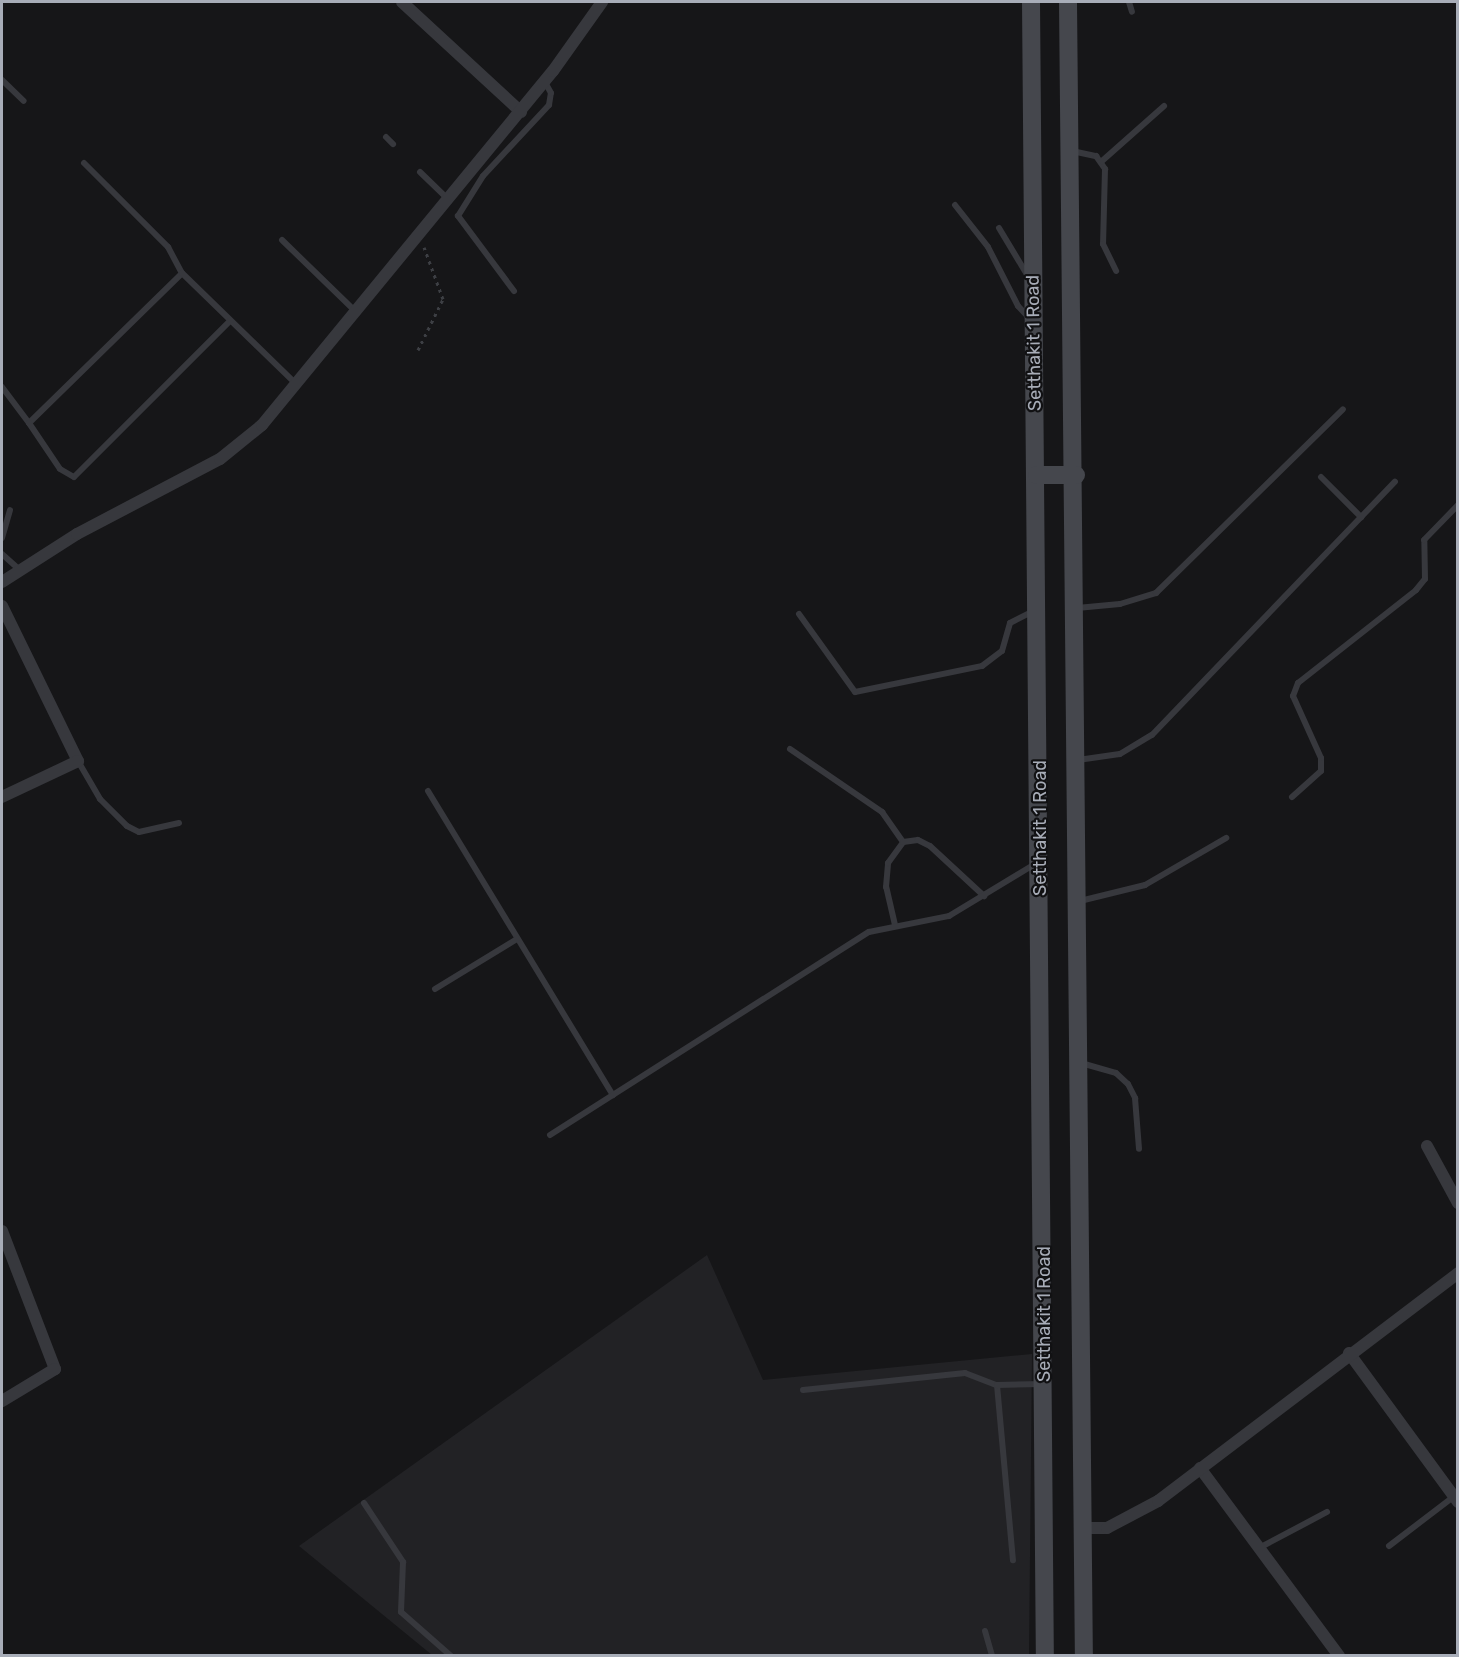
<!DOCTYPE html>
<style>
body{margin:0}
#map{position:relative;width:1459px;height:1657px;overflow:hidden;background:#161618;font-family:Rubik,sans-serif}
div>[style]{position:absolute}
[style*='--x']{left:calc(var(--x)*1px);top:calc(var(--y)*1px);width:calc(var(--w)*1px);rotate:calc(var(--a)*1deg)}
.built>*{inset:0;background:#222225}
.path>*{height:3px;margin-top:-1.5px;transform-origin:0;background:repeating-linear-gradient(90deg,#3d3f44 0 3px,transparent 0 7.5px)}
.service>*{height:6px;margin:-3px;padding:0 3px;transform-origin:3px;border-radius:3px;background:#37383d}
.minor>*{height:12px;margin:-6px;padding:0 6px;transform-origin:6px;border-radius:6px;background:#37383d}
.secondary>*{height:18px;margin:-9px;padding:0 9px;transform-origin:9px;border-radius:9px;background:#45474d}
span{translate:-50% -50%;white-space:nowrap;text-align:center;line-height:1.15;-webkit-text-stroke:4.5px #111113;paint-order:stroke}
.street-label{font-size:18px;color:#a8adb8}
.frame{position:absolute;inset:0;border:3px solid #a8adb8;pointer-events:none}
</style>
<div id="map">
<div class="built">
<div style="clip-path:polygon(707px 1255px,763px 1380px,1032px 1354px,1029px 1655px,432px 1655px,299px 1546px)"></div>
</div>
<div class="path">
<div style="--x:418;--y:350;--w:57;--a:-63.9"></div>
<div style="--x:443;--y:299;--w:55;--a:-110.1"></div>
</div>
<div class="service">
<div style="--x:1129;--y:2;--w:10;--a:73"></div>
<div style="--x:2;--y:80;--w:30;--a:44"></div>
<div style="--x:386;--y:137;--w:10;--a:45"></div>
<div style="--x:1072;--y:151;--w:25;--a:12"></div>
<div style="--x:1096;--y:156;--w:16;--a:55"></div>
<div style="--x:1105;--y:169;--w:75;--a:91.5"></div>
<div style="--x:1103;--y:244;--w:30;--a:64"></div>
<div style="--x:1102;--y:161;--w:83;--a:-41.6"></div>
<div style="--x:84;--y:163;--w:119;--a:45"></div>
<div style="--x:168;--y:247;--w:30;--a:62"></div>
<div style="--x:420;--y:172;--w:40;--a:44"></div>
<div style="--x:955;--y:205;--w:53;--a:51.8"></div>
<div style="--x:988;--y:247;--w:66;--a:63"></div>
<div style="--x:1018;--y:306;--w:18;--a:47"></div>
<div style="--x:999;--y:228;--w:58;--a:59"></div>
<div style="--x:282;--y:240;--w:105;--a:44.2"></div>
<div style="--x:514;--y:291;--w:94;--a:-126.7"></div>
<div style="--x:458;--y:216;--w:47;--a:-58"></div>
<div style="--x:483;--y:176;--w:97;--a:-47.1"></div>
<div style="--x:549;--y:105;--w:12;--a:-81"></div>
<div style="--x:551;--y:93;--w:13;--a:-119"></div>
<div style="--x:2;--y:387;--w:45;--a:53.1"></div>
<div style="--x:29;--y:423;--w:214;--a:-44.4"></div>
<div style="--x:182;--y:273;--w:159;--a:44.2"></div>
<div style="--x:29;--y:423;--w:55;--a:56"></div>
<div style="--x:60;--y:469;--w:16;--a:30"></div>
<div style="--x:74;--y:477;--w:221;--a:-45"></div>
<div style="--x:1321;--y:477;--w:57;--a:45"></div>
<div style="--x:2;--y:538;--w:29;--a:-74"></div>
<div style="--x:2;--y:554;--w:24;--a:42"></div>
<div style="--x:1077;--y:608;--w:43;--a:-5.3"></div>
<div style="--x:1120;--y:604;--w:38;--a:-17"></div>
<div style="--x:1156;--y:593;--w:262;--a:-44.5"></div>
<div style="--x:799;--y:614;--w:96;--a:54.3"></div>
<div style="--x:855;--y:692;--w:130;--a:-11.6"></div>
<div style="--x:982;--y:666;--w:25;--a:-37"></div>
<div style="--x:1002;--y:651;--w:29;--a:-74"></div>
<div style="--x:1010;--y:623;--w:25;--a:-27"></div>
<div style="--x:790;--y:749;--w:112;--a:34.4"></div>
<div style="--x:882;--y:812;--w:37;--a:55"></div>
<div style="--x:1078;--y:760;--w:42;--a:-8.1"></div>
<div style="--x:1120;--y:754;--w:37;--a:-31"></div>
<div style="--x:1152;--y:735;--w:351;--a:-46.2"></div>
<div style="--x:78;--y:761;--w:44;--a:59.9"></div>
<div style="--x:100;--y:799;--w:38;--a:45"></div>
<div style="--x:127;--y:826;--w:13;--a:27"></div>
<div style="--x:139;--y:832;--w:41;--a:-12.7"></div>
<div style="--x:428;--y:791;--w:356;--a:58.7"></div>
<div style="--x:1292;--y:797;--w:39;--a:-42"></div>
<div style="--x:1321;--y:771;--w:13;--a:-90"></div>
<div style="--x:1321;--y:758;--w:68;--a:-114.3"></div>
<div style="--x:1293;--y:696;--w:14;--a:-69"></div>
<div style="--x:1298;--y:683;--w:150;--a:-38.2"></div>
<div style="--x:1416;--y:590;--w:14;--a:-51"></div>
<div style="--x:1425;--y:579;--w:39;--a:-91"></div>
<div style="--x:1424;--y:540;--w:49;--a:-45.8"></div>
<div style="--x:1080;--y:901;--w:67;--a:-13.8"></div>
<div style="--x:1145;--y:885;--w:94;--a:-30.1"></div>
<div style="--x:895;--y:925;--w:39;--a:-103"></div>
<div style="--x:886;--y:887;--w:24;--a:-85"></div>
<div style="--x:888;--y:863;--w:26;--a:-54"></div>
<div style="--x:903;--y:842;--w:15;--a:-8"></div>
<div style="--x:918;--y:840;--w:13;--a:27"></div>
<div style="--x:930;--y:846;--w:74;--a:42.8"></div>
<div style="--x:435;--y:989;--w:96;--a:-31.4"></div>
<div style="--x:1081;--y:1063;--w:36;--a:16"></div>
<div style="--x:1116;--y:1073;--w:16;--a:43"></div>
<div style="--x:1128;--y:1084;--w:16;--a:63"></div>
<div style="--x:1135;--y:1098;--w:51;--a:85.5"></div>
<div style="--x:550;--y:1135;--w:378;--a:-32.5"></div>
<div style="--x:869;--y:932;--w:82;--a:-11.3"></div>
<div style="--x:949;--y:916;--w:100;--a:-31.2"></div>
<div style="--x:997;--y:1385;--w:176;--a:84.8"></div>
<div style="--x:803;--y:1390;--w:163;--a:-6"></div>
<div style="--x:965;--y:1373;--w:34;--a:21"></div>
<div style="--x:997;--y:1385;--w:45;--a:-1.3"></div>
<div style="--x:364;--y:1503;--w:71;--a:56.5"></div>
<div style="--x:403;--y:1562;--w:50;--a:92.3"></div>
<div style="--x:401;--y:1612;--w:67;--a:41.3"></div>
<div style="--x:1389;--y:1546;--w:81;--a:-37.4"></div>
<div style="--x:1259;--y:1548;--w:77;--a:-27.9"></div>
<div style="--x:985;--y:1631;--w:26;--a:74"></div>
</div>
<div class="minor">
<div style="--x:402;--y:2;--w:162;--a:42.7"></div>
<div style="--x:2;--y:582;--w:89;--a:-32.6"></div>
<div style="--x:77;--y:534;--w:161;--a:-27.7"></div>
<div style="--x:220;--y:459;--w:54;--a:-39"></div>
<div style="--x:262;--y:425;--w:458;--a:-50.6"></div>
<div style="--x:553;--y:71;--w:85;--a:-54.6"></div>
<div style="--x:2;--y:606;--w:173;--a:63.9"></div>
<div style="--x:78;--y:761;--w:84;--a:154.7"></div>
<div style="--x:1427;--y:1146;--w:65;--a:61.5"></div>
<div style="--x:2;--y:1231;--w:148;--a:69"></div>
<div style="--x:55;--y:1369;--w:62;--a:148.9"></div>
<div style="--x:1349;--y:1353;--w:185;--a:53.8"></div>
<div style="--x:1200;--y:1468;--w:234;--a:53.5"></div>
<div style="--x:1083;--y:1528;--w:24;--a:0"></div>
<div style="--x:1107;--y:1528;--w:58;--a:-27.9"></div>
<div style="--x:1158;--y:1501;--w:377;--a:-37.2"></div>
</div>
<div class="secondary">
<div style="--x:1031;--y:2;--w:1654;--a:89.52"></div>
<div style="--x:1068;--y:2;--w:1654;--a:89.45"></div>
<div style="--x:1037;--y:475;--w:39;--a:0"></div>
</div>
<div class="street-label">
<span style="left:1034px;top:343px;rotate:-91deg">Setthakit 1 Road</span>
<span style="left:1040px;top:828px;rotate:-90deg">Setthakit 1 Road</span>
<span style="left:1044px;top:1314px;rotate:-90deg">Setthakit 1 Road</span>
</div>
<div class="frame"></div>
</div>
